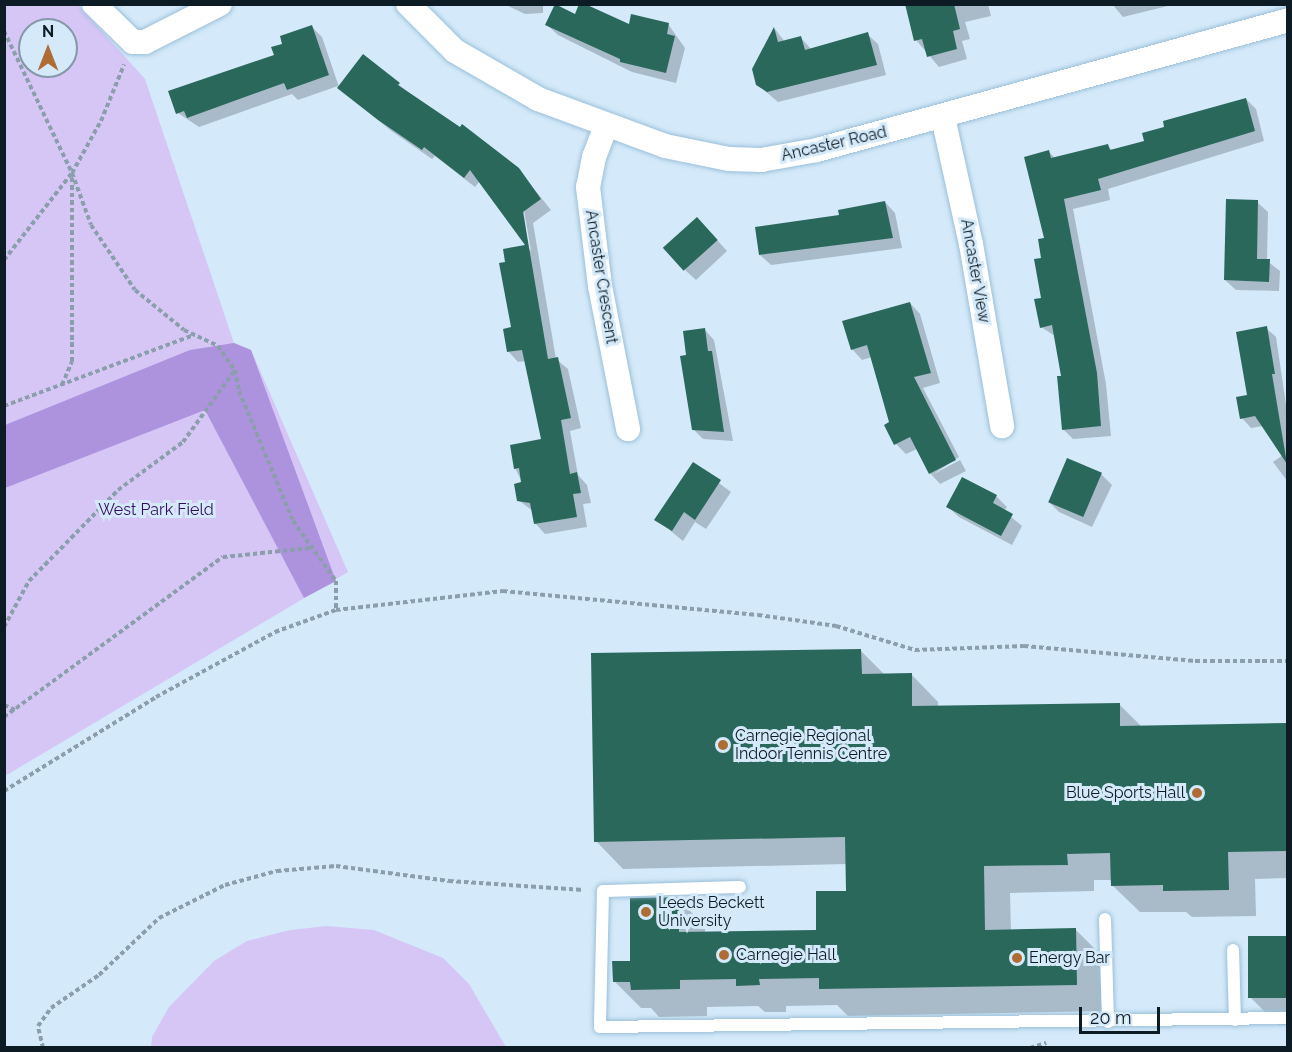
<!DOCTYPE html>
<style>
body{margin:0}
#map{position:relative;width:1292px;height:1052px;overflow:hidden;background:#d4eafa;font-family:Raleway,sans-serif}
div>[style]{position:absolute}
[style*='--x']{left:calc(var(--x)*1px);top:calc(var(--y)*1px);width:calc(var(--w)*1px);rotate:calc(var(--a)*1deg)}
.green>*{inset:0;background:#d5c6f6}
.forest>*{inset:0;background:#ad93de}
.shadow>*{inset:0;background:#0003}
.building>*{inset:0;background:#2a685c;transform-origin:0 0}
.path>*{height:4px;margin-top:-2px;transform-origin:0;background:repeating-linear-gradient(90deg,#8b9eac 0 4.5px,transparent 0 7.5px)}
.roads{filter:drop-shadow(0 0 2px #9bbfd9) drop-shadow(0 0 2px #9bbfd9)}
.service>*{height:12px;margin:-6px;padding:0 6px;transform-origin:6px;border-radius:6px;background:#fff}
.minor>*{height:24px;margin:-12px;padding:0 12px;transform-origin:12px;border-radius:12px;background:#fff}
.dots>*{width:16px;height:16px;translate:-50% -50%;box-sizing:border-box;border:3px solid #d4eafa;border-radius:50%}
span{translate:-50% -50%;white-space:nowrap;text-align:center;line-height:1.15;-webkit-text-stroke:6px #d4eafa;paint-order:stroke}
.street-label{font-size:16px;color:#0d1b24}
.park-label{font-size:16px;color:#370b65}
.poi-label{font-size:16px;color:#0d1b24}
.left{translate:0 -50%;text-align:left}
.right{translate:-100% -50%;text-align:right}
.frame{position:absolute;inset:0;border:6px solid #0d1b24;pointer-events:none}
.north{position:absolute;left:18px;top:18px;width:60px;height:60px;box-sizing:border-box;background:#d4eafa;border:2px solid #8497a4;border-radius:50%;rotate:0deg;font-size:16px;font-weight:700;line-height:24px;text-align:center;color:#0d1b24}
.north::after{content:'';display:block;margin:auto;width:21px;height:27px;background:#ad6d35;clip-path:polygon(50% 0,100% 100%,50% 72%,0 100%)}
.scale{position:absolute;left:1079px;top:1007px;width:81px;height:27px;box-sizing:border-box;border:3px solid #0d1b24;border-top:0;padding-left:8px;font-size:18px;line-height:21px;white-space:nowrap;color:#0d1b24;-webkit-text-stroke:4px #d4eafa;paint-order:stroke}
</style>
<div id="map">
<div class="green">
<div style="clip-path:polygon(evenodd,5px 5px,78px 5px,145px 79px,234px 343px,251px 350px,348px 572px,5px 776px,5px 5px,30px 30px,66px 30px,66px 66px,30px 66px,30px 30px)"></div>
<div style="clip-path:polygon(327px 926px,374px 930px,443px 958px,469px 984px,506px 1047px,151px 1047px,152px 1037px,169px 1007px,214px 961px,247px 941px,290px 930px)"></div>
</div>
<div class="forest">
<div style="clip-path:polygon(234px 343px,251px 350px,336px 581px,304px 598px,205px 410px,5px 488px,5px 425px,190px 350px)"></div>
</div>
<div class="shadow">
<div style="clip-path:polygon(504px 4px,543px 4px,543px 13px,525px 14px)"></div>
<div style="clip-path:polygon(906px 4px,988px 4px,991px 16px,965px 22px,970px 39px,962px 41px,967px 59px,939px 67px,916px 40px)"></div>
<div style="clip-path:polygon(1112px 4px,1176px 4px,1123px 17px)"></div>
<div style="clip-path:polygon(576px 16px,630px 26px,668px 24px,685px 48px,676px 83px,632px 72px,558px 35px,547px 25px)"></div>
<div style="clip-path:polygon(evenodd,311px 26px,322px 37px,339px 87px,363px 56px,410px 94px,518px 169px,551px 210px,533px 223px,556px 359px,568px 369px,581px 428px,570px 431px,578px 475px,587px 485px,591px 503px,583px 504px,587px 527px,545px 534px,535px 523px,533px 511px,518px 500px,523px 484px,515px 468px,542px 441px,526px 361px,518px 362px,508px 351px,512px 329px,507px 263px,527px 246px,480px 181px,475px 187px,435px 156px,432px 159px,390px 130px,338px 86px,298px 100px,292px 94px,199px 127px,178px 113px,276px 55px,284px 45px,311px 26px,523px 204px,531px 251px,528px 248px,523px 204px)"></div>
<div style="clip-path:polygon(775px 29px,785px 42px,801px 38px,812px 50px,867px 34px,878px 44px,886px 75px,778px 102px,758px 85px,753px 69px)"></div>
<div style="clip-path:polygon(1246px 99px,1256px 109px,1264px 141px,1108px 189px,1110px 200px,1073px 209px,1106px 384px,1111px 436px,1073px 439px,1063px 429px,1063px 377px,1055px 336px,1041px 327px,1049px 152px,1055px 158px,1108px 146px,1113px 151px,1146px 143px)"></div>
<div style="clip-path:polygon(885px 202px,895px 213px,902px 248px,771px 265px,760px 255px,841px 216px)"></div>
<div style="clip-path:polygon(1257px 202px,1268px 212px,1267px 261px,1280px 271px,1279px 291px,1236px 290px,1225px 280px)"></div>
<div style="clip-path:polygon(708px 230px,727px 251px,696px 280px,685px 270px)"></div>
<div style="clip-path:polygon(910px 303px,920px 314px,940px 383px,923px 388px,959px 457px,932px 475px,960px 460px,966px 471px,940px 484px,930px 473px,917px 449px,906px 454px,896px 444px,872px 357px,862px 360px,852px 349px)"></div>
<div style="clip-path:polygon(1266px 328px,1276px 337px,1288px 418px,1288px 482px,1273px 462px,1283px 455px,1263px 426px,1251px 428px,1242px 418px)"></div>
<div style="clip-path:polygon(705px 330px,714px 340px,733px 441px,703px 439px,693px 429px,688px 356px)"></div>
<div style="clip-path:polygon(693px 464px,731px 492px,706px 529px,695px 522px,683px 541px,656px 519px)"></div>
<div style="clip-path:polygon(1101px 474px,1112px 485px,1092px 527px,1059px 512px,1049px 502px)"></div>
<div style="clip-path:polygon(963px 479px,996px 496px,1007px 507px,1004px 511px,1022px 526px,1012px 545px,959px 517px,948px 507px)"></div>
<div style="clip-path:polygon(860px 650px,885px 675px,911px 674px,938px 702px,938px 707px,1119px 704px,1142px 727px,1288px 725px,1288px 878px,1255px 879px,1256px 916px,1192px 917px,1186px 912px,1140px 912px,1112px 885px,1112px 880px,1094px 880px,1094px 891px,1010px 893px,1011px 931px,1076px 930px,1103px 957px,1104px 1011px,848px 1016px,837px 1005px,786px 1006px,786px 1012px,765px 1012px,758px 1006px,707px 1007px,707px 1016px,659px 1017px,651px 1008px,641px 1008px,614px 981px,678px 899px,705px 926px,705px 934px,818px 932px,847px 892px,847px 864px,623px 869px,596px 841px)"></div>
<div style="clip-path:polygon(1250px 938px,1288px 938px,1288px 1025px,1278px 1025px,1251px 998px)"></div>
</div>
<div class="building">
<div style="clip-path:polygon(555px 4px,575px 14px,579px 4px,585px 4px,629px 24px,631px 14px,669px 23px,667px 34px,675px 36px,666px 73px,620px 62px,620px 59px,545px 25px)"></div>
<div style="clip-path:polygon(905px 4px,954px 4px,960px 29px,953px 31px,957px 49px,927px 57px,922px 39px,914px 41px)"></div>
<div style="clip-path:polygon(312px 25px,329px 75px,287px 90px,284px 83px,187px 118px,184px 111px,176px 114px,168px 91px,274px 55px,271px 47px,282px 44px,280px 36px)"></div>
<div style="clip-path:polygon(774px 27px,778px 42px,801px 36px,805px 50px,868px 32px,877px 65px,767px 92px,756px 85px,752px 69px)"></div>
<div style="clip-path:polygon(363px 54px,400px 83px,398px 85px,460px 127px,462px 124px,519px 168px,541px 199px,523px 212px,548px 359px,558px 357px,571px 418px,561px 420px,570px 474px,577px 472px,581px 493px,573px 494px,577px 517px,534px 524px,530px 503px,517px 501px,514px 484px,521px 482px,519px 468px,514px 469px,510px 445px,541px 439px,522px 350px,507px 352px,503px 329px,511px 327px,499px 263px,505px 262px,503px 249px,525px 245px,470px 170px,464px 178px,424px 147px,422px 150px,378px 120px,337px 88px)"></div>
<div style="clip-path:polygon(1246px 98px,1255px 131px,1098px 179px,1101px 190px,1064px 199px,1097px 373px,1101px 426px,1062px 430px,1057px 376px,1061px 376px,1052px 325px,1040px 328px,1034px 299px,1041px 298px,1034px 259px,1041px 258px,1038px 239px,1044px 238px,1024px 157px,1049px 150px,1051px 158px,1108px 144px,1110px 150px,1144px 141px,1142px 133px,1164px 127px,1163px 121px)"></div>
<div style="clip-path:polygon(1226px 199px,1258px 200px,1257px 259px,1270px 259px,1269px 282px,1224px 280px)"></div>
<div style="clip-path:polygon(885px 201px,893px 238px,759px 255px,755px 227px,839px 215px,838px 210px)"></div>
<div style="left:697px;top:217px;width:31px;height:46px;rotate:48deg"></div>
<div style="clip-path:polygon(910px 302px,931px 373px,914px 377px,956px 460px,929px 474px,910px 437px,894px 445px,884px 425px,889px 422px,867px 345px,851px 350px,842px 321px)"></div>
<div style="clip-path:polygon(1267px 326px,1275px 374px,1272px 374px,1287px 464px,1255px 416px,1240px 419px,1236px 397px,1247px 395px,1236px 332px)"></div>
<div style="clip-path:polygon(705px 328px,708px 351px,712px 351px,724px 432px,692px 430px,680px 356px,686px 355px,683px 331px)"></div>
<div style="left:1067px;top:458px;width:38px;height:48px;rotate:23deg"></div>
<div style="clip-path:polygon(693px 462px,721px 480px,695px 520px,684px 512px,672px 531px,654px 520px)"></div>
<div style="clip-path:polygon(962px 477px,997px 495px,993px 503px,1013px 514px,1001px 536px,946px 507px)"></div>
<div style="clip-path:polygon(861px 649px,862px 674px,912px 673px,912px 706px,1120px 703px,1120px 726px,1287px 723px,1287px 851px,1228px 852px,1229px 890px,1163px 891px,1163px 885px,1111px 886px,1110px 853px,1067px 854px,1068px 865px,984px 866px,985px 930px,1076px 928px,1077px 985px,819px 989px,819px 978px,759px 979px,760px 985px,736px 986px,736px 979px,680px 980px,680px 989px,631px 990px,630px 982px,613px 982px,612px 961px,630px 961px,630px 898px,679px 897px,679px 932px,816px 930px,816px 891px,846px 891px,845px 837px,594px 842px,591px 653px)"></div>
<div style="left:1287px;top:936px;width:62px;height:39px;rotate:90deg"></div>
</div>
<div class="path">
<div style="--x:4;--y:31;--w:157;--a:64.4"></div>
<div style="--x:72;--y:173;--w:55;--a:69.9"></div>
<div style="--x:91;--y:225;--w:78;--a:55.9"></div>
<div style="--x:135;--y:290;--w:63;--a:39.2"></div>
<div style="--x:184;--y:330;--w:38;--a:25"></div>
<div style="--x:218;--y:346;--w:29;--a:55"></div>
<div style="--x:235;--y:370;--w:21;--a:79"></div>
<div style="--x:239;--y:391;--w:141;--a:67.4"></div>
<div style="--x:293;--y:521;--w:74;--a:54.4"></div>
<div style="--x:336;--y:581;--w:29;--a:90"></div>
<div style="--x:336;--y:610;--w:168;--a:-6.5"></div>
<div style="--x:503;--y:591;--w:256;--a:5.4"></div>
<div style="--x:758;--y:615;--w:79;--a:8"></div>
<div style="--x:836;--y:626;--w:83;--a:16.9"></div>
<div style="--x:915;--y:650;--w:109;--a:-2.1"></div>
<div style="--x:1024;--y:646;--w:172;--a:5"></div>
<div style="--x:1195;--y:661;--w:93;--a:0"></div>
<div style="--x:4;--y:260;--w:110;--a:-52"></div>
<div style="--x:72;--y:173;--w:60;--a:-60.9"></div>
<div style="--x:101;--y:121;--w:61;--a:-67.7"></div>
<div style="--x:62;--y:385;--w:25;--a:-67"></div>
<div style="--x:72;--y:362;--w:186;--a:-90"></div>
<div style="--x:4;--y:406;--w:203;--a:-20.5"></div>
<div style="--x:4;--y:627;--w:52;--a:-61.5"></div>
<div style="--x:29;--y:581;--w:127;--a:-45.6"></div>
<div style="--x:118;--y:490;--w:81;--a:-36.4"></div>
<div style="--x:183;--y:442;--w:89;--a:-54.2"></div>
<div style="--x:4;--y:705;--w:12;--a:24"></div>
<div style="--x:4;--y:717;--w:271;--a:-36.2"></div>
<div style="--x:223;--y:557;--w:88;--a:-5.8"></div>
<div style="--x:4;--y:791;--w:179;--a:-31.7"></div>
<div style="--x:156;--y:697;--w:136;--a:-28.6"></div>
<div style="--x:275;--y:632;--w:65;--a:-19.8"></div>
<div style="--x:43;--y:1048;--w:23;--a:-103"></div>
<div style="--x:38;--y:1026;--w:22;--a:-54"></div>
<div style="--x:51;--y:1008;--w:58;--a:-34.5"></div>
<div style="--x:99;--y:975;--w:83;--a:-43.5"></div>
<div style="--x:159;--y:918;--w:74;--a:-26.6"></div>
<div style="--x:225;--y:885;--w:54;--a:-15.1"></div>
<div style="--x:277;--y:871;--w:59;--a:-4.8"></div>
<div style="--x:336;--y:866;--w:114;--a:7.6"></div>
<div style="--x:449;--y:881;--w:135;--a:3.8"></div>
<div style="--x:1030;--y:1048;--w:17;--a:-17"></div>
</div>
<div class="roads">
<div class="service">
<div style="--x:740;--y:887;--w:137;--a:178.3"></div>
<div style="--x:603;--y:891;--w:136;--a:91.3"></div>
<div style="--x:600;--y:1027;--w:688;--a:-0.75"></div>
<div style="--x:1105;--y:919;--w:103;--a:88.3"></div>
<div style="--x:1233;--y:950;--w:70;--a:88.4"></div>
</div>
<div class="minor">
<div style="--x:94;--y:4;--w:54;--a:44.3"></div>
<div style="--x:133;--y:42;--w:12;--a:0"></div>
<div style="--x:145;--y:42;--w:84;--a:-26.9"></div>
<div style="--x:408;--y:4;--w:66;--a:45"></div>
<div style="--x:455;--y:51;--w:96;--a:30"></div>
<div style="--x:538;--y:99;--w:135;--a:20.3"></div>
<div style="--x:665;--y:146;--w:65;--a:11.5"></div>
<div style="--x:729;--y:159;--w:32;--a:2"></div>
<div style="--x:761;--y:160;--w:57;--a:-10.1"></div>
<div style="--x:817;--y:150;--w:489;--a:-15.4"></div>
<div style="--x:943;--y:117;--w:130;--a:77.6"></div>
<div style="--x:971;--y:244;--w:185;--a:80.3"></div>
<div style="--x:606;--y:126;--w:33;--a:111"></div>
<div style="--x:594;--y:157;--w:31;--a:101"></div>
<div style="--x:588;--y:187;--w:100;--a:83.1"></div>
<div style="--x:600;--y:286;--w:146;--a:78.9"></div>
</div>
</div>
<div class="dots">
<div style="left:723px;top:745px;background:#ad6d35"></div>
<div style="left:1197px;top:793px;background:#ad6d35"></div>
<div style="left:646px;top:912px;background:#ad6d35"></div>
<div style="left:724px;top:955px;background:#ad6d35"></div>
<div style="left:1017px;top:958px;background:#ad6d35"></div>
</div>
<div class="street-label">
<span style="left:834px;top:144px;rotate:-13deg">Ancaster Road</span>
<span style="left:975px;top:271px;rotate:80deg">Ancaster View</span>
<span style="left:601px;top:277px;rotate:81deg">Ancaster Crescent</span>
</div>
<div class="park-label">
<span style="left:156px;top:510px">West Park Field</span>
</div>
<div class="poi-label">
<span class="left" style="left:735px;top:745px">Carnegie Regional<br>Indoor Tennis Centre</span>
<span class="right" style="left:1185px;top:793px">Blue Sports Hall</span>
<span class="left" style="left:658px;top:912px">Leeds Beckett<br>University</span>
<span class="left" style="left:736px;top:955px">Carnegie Hall</span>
<span class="left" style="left:1029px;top:958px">Energy Bar</span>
</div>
<div class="frame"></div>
<div class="north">N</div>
<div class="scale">20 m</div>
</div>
